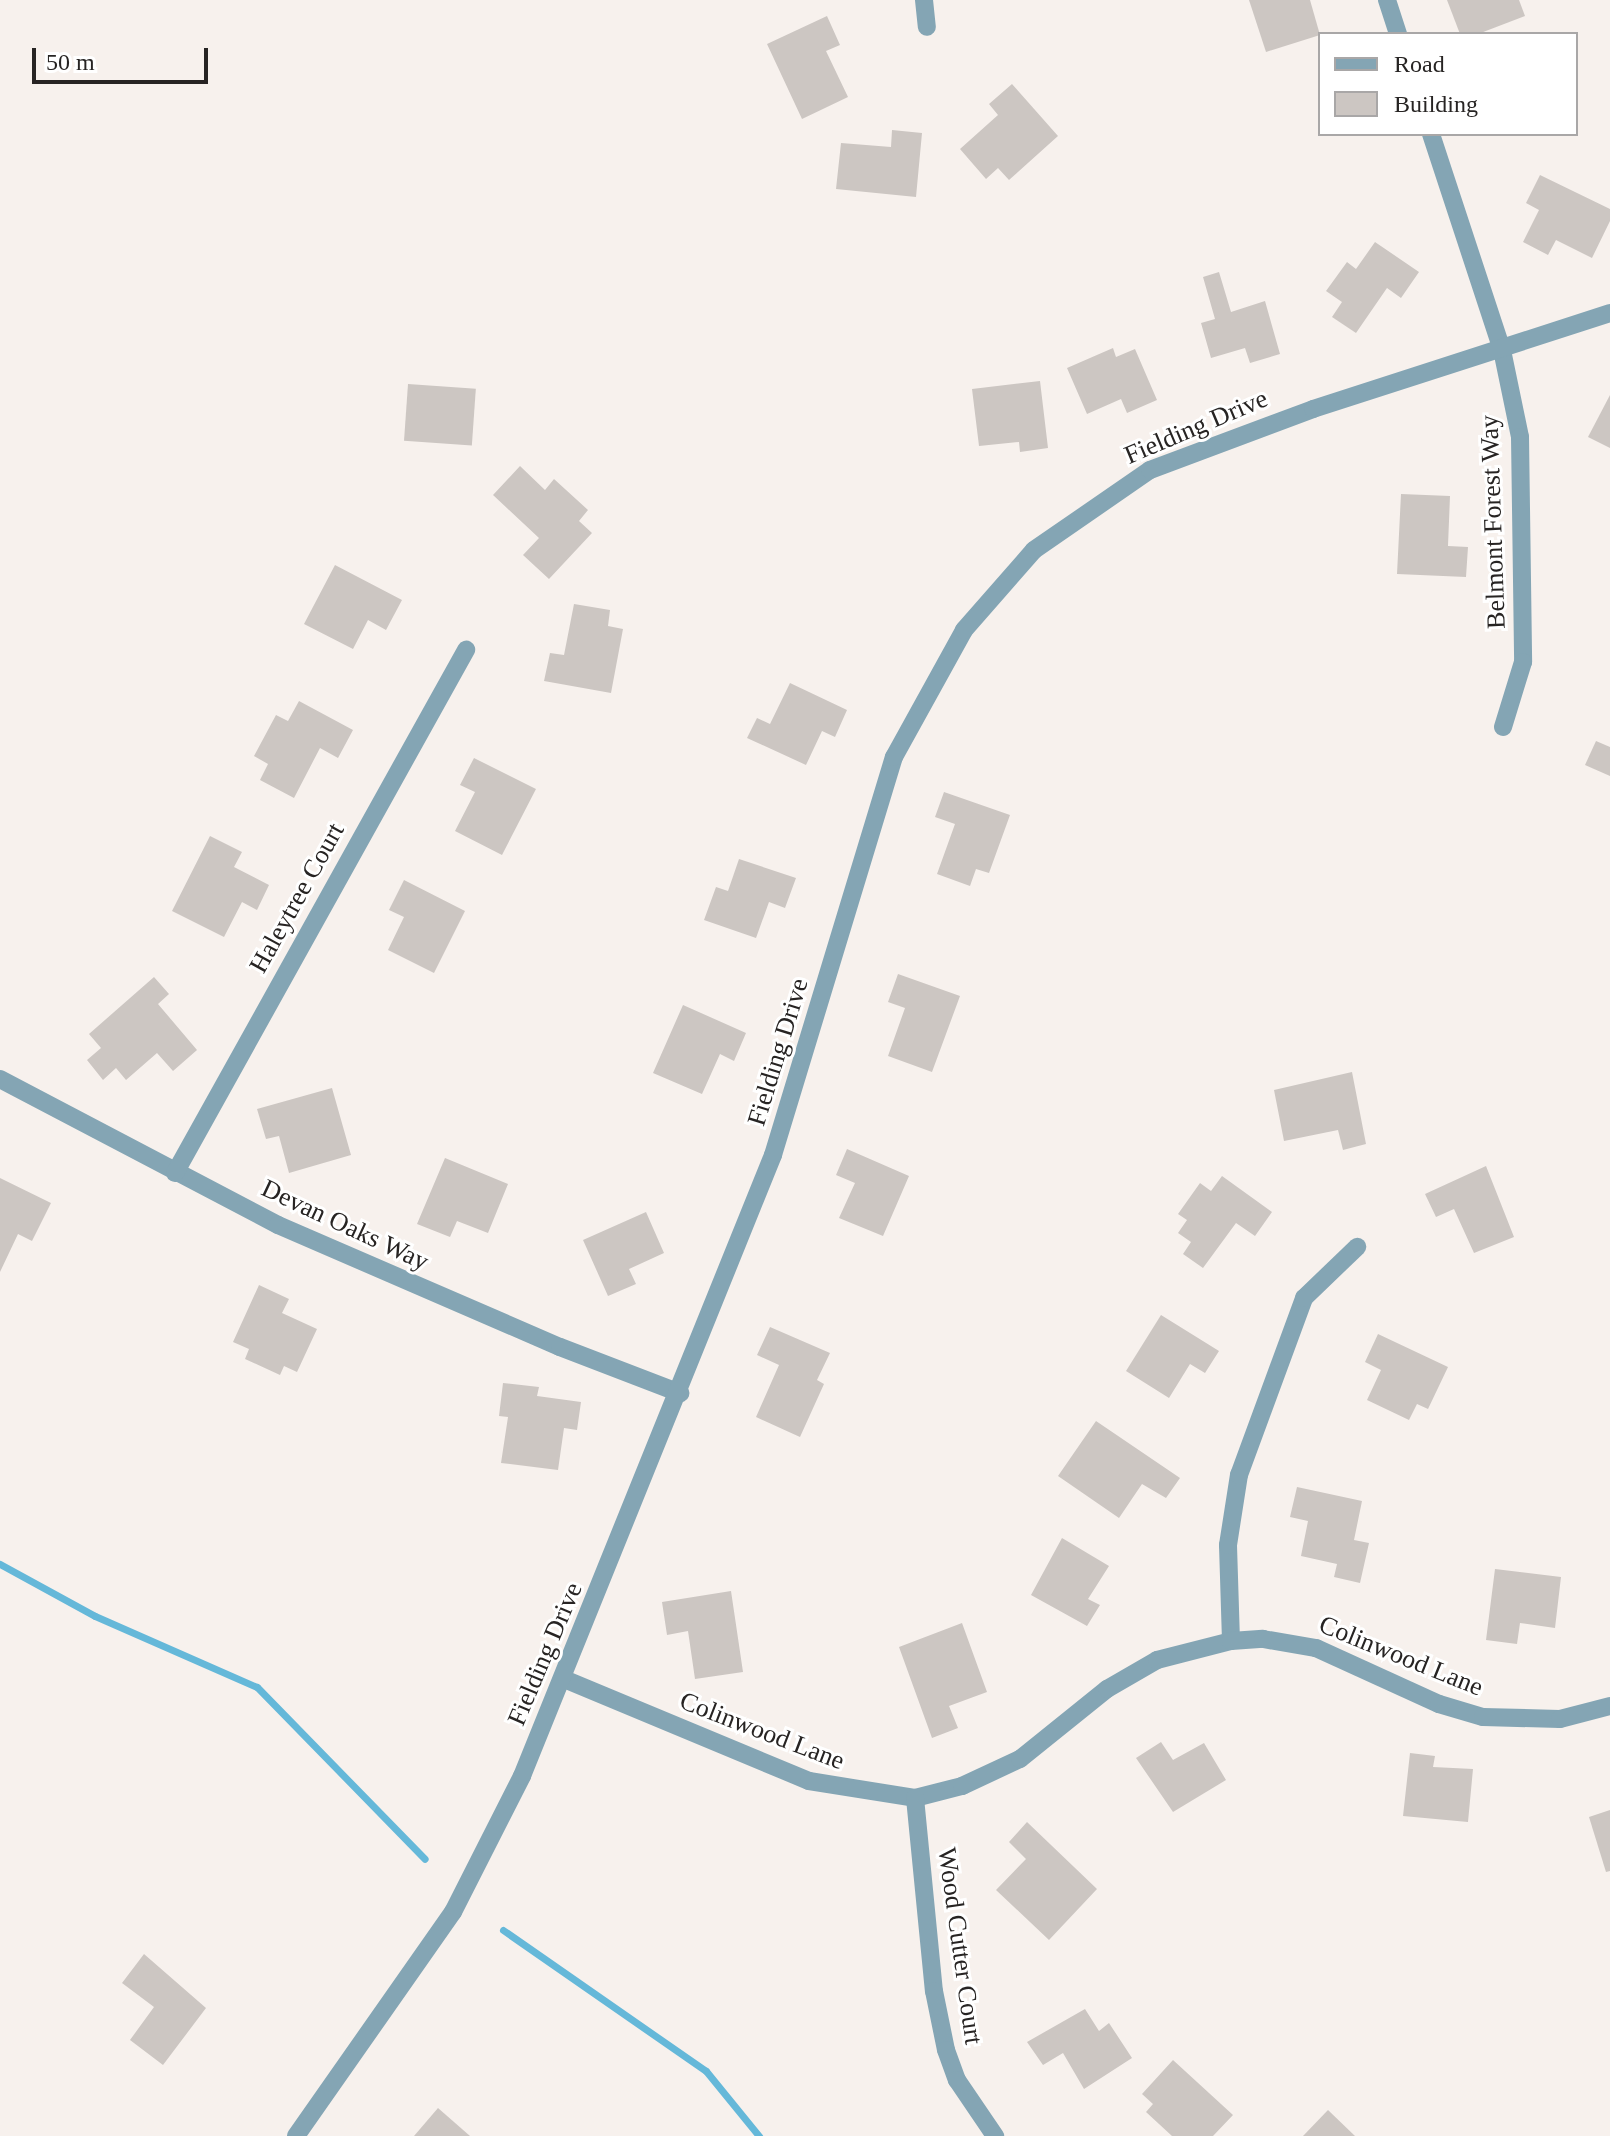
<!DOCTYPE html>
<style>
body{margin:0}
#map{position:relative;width:1610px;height:2136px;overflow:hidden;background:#f7f1ed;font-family:Georgia,serif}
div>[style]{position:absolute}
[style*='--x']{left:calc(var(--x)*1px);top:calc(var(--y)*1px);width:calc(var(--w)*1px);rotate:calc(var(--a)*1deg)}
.stream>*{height:7px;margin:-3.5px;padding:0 3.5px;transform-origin:3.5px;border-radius:3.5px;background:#65b8d9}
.building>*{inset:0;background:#ccc6c2;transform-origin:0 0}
.minor>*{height:18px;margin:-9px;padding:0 9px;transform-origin:9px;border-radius:9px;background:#84a5b4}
span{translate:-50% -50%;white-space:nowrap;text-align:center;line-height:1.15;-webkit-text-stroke:6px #fff;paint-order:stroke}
.street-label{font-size:26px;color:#272423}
.legend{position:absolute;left:1318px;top:32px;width:260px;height:104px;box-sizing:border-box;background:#fff;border:2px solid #a9a7a7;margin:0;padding:10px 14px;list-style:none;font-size:24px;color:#272423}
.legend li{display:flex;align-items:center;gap:16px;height:40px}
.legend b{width:40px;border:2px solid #a9a7a7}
.scale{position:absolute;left:32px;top:48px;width:176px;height:36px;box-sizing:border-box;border:4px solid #272423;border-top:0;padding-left:10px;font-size:24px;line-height:28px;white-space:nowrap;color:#272423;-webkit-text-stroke:6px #fff;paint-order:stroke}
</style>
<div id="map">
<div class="stream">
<div style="--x:0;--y:1564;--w:108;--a:28.7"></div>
<div style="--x:95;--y:1616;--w:177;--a:23.7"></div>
<div style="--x:257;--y:1687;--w:240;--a:45.7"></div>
<div style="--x:503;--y:1930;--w:247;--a:34.8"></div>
<div style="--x:706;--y:2071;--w:84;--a:50.8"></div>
</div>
<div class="building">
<div style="clip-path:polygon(1249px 0,1310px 0,1320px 35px,1266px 52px)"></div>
<div style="clip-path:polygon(1447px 0,1519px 0,1525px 16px,1478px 34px,1460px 34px)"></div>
<div style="clip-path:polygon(827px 16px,840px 45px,826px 51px,848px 97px,802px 119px,767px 44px)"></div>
<div style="clip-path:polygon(1012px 84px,1058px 136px,1009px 180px,998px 168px,986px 179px,960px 149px,998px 115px,989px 104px)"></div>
<div style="clip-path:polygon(892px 130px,922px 133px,916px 197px,836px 189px,841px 143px,891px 147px)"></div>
<div style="clip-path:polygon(1540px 175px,1610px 209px,1610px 221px,1592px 258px,1556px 240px,1548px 255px,1523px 242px,1539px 210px,1526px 203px)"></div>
<div style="clip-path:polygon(1375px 242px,1419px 272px,1401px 298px,1387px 288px,1356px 333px,1332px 317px,1342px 302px,1326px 291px,1347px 262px,1356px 269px)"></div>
<div style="clip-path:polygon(1219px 272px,1231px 312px,1265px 301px,1280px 354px,1250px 363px,1245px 348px,1211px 358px,1201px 323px,1215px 319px,1203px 277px)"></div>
<div style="clip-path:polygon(1113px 348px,1116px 357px,1135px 349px,1157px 400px,1127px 413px,1121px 399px,1087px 414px,1067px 368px)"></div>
<div style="clip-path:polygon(1040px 381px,1048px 448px,1020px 452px,1019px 442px,979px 446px,972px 389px)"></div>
<div style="left:408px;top:384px;width:68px;height:57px;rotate:4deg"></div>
<div style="clip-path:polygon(1610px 395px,1610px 448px,1588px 437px)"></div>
<div style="clip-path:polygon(520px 466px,545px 490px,554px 479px,588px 510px,579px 521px,592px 533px,549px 579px,523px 555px,539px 538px,493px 495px)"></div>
<div style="clip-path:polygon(1401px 494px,1450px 496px,1448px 546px,1468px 547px,1466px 577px,1397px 574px)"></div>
<div style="clip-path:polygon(335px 565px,402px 600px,386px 630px,368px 620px,353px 649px,304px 624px)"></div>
<div style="clip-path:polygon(574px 604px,610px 610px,608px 626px,623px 629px,611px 693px,544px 681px,550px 653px,564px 655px)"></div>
<div style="clip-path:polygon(790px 683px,847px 710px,835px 737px,822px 731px,806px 765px,747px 738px,757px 718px,770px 724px)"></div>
<div style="clip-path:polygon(299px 701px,353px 730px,338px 758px,320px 748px,294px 798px,260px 780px,268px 764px,254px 756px,276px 715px,288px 721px)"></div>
<div style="clip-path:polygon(1596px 741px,1610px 747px,1610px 776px,1585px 765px)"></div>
<div style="clip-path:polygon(474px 758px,536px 789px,502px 855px,455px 831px,475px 792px,460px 785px)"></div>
<div style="clip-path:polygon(944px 792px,1010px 815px,989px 873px,976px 869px,970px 886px,937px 874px,955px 824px,935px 817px)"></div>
<div style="clip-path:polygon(210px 836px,242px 852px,234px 867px,269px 885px,257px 910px,242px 902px,224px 937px,172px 911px)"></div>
<div style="clip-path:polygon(739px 859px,796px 878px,785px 908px,769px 902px,756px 938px,704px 920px,716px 887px,728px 891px)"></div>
<div style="clip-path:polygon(404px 880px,465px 911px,434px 973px,388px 950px,404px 917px,389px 910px)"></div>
<div style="clip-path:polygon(898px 974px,960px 996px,932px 1072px,888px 1056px,905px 1008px,888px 1002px)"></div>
<div style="clip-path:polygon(154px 977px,169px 994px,158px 1004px,197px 1050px,173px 1071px,157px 1053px,126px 1080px,116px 1068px,103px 1080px,87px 1060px,101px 1048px,89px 1034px)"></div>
<div style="clip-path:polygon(683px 1005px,746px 1033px,734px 1061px,720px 1054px,702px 1094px,653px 1073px)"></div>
<div style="clip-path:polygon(1352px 1072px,1366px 1144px,1343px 1150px,1338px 1130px,1284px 1141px,1274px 1090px)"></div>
<div style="clip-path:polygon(332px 1088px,351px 1155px,289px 1173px,279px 1136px,266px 1139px,257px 1109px)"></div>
<div style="clip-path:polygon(847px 1149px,909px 1176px,883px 1236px,839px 1218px,855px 1183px,836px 1175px)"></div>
<div style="clip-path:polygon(445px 1158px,508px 1184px,488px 1233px,457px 1221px,450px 1237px,417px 1224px)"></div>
<div style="clip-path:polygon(1486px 1166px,1514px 1237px,1474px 1253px,1454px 1209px,1436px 1217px,1425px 1194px)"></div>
<div style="clip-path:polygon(1222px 1176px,1272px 1212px,1255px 1236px,1236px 1223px,1203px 1268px,1183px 1254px,1191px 1242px,1178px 1233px,1187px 1220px,1178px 1214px,1200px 1183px,1211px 1191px)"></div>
<div style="clip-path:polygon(0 1178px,51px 1203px,32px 1241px,18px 1234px,0 1272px)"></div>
<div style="clip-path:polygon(646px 1212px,664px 1253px,629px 1269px,636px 1284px,608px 1296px,583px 1240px)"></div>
<div style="clip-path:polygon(259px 1285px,289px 1299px,282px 1313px,317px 1329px,297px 1372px,284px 1366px,280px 1375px,245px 1359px,249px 1349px,233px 1342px)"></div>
<div style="clip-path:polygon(1161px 1315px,1219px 1351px,1205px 1373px,1190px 1364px,1169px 1398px,1126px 1371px)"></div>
<div style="clip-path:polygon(770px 1327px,830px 1353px,817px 1380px,824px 1384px,800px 1437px,756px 1417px,779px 1365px,757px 1355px)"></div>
<div style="clip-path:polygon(1378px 1334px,1448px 1367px,1428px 1409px,1417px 1404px,1409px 1420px,1367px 1400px,1381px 1370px,1365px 1362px)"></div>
<div style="clip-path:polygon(503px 1383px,539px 1387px,537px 1396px,581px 1402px,577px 1430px,564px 1428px,558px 1470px,501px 1463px,508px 1417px,499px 1416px)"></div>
<div style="clip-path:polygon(1096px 1421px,1180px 1478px,1166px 1498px,1142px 1484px,1119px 1518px,1058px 1476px)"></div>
<div style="clip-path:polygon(1297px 1487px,1362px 1501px,1354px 1540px,1369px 1543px,1360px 1583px,1334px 1577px,1337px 1564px,1301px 1556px,1308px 1521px,1290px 1517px)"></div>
<div style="clip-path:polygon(1062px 1538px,1109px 1566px,1088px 1599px,1100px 1605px,1087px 1626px,1031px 1595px)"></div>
<div style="clip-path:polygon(1495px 1569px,1561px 1577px,1555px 1628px,1520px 1623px,1517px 1644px,1486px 1640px)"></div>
<div style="clip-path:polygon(731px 1591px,743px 1672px,695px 1679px,688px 1631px,667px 1635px,662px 1602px)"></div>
<div style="clip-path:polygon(962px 1623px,987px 1692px,949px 1706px,958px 1728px,932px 1738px,899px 1647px)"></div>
<div style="clip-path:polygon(1161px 1742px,1173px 1760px,1204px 1743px,1226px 1780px,1173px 1812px,1136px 1758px)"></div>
<div style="clip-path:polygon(1410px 1753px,1435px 1756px,1433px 1767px,1473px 1769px,1468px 1822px,1403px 1816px)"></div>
<div style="clip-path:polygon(1610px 1810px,1610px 1871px,1606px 1872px,1589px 1817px)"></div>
<div style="clip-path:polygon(1027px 1822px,1097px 1889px,1049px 1940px,996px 1890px,1026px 1859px,1009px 1842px)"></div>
<div style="clip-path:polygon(144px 1954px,206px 2008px,163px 2065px,130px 2040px,154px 2007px,122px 1983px)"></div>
<div style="clip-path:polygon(1085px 2009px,1099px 2031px,1109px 2023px,1132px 2058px,1084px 2089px,1063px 2053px,1043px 2065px,1027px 2042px)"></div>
<div style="clip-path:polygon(1173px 2060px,1233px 2115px,1213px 2136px,1172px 2136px,1146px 2112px,1153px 2104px,1142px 2094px)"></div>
<div style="clip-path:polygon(438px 2108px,470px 2136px,414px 2136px)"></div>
<div style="clip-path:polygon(1328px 2110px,1355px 2136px,1303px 2136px)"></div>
</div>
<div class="minor">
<div style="--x:924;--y:0;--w:27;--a:84"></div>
<div style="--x:1387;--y:0;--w:36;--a:72"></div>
<div style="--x:1431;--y:134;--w:227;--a:71.8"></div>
<div style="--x:1502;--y:350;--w:89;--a:78.3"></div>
<div style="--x:1520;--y:437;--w:225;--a:89.2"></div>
<div style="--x:1523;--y:662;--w:68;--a:107.1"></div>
<div style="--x:0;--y:1079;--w:314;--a:27.7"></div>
<div style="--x:278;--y:1225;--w:307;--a:23.4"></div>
<div style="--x:560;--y:1347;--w:129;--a:21"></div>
<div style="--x:175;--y:1173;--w:599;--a:-60.91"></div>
<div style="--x:1231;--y:1641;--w:96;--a:-91.8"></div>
<div style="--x:1228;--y:1545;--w:71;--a:-81.1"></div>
<div style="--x:1239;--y:1475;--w:189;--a:-69.8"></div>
<div style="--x:1304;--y:1298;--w:74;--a:-43.9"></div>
<div style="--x:564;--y:1679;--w:265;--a:22.6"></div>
<div style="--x:809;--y:1781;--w:107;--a:9.1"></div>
<div style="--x:915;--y:1798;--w:49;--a:-14.3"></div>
<div style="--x:962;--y:1786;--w:64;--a:-25"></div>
<div style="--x:1020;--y:1759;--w:112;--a:-38.8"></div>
<div style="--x:1107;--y:1689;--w:58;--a:-30.1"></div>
<div style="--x:1157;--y:1660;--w:76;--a:-14.4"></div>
<div style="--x:1231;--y:1641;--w:32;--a:-4"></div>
<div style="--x:1263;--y:1639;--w:54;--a:9.6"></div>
<div style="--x:1316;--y:1648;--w:135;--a:24.5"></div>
<div style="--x:1439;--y:1704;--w:46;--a:16.5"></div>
<div style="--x:1483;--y:1717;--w:77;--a:1.5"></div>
<div style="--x:1560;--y:1719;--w:52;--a:-14.6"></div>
<div style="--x:915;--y:1798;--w:194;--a:84.4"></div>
<div style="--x:934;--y:1991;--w:60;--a:78.5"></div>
<div style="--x:946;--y:2050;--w:32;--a:70"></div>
<div style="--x:957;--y:2080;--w:68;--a:55.8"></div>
<div style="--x:296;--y:2136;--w:274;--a:-55"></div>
<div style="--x:453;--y:1912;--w:153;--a:-63.1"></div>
<div style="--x:522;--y:1776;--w:670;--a:-67.99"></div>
<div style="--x:773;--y:1155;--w:416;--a:-73.1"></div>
<div style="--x:894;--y:757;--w:145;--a:-61.1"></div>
<div style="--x:964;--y:630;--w:106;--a:-48.8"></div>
<div style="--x:1034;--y:550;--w:141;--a:-34.6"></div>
<div style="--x:1150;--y:470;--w:174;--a:-20.5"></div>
<div style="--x:1313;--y:409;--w:312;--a:-17.9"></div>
</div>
<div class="street-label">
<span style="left:1196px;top:427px;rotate:-23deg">Fielding Drive</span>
<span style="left:1493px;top:522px;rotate:-92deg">Belmont Forest Way</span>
<span style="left:297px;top:898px;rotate:-61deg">Haleytree Court</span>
<span style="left:778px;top:1052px;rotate:-73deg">Fielding Drive</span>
<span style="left:345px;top:1225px;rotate:25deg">Devan Oaks Way</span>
<span style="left:545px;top:1654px;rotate:-67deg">Fielding Drive</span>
<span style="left:1401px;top:1656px;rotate:22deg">Colinwood Lane</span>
<span style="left:762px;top:1731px;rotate:21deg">Colinwood Lane</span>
<span style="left:960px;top:1946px;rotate:82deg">Wood Cutter Court</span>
</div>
<ul class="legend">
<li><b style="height:10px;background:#84a5b4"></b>Road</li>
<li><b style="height:22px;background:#ccc6c2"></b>Building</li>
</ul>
<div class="scale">50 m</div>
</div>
